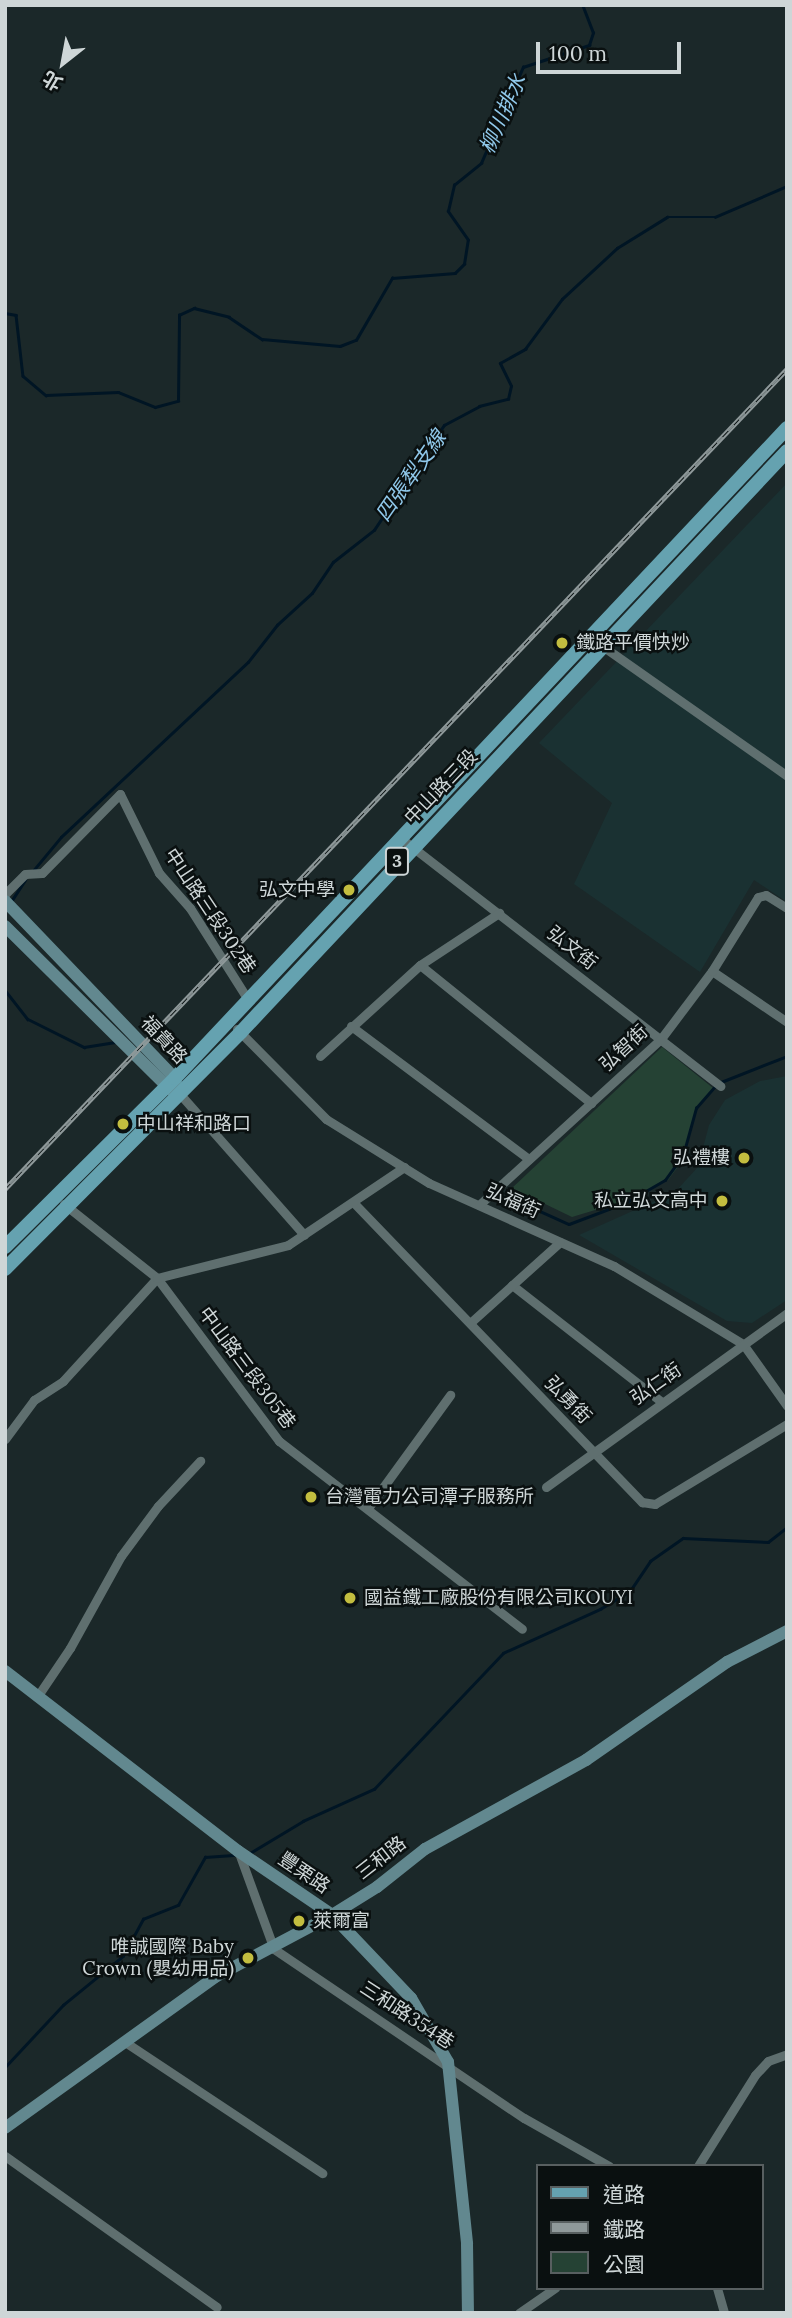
<!DOCTYPE html>
<meta charset="utf-8">
<style>
body{margin:0}
#map{position:relative;width:792px;height:2318px;overflow:hidden;background:#1b2829;font-family:Lora,"Noto Sans TC",serif}
div>[style]{position:absolute}
[style*='--x']{left:calc(var(--x)*1px);top:calc(var(--y)*1px);width:calc(var(--w)*1px);rotate:calc(var(--a)*1deg)}
.built>*{inset:0;background:#1a3132}
.green>*{inset:0;background:#254234}
.stream>*{height:2.5px;margin:-1.25px;padding:0 1.25px;transform-origin:1.25px;border-radius:1.25px;background:#001524}
.street>*{height:9px;margin:-4.5px;padding:0 4.5px;transform-origin:4.5px;border-radius:4.5px;background:#5f6f6f}
.secondary>*{height:12px;margin:-6px;padding:0 6px;transform-origin:6px;border-radius:6px;background:#62888f}
.primary>*{height:14px;margin:-7px;padding:0 7px;transform-origin:7px;border-radius:7px;background:#65a2b0}
.rail>*{height:5px;margin-top:-2.5px;transform-origin:0;background:repeating-linear-gradient(90deg,#0a1010 0 8px,#8f999a 0 16px);box-sizing:border-box;border-block:2px solid #8f999a}
.dots>*{width:19px;height:19px;translate:-50% -50%;box-sizing:border-box;border:4px solid #0a1010;border-radius:50%}
span{translate:-50% -50%;white-space:nowrap;text-align:center;line-height:1.15;-webkit-text-stroke:5px #0a1010;paint-order:stroke}
.shield-label span{padding:2px 5px;background:#0a1010;border:2px solid;border-radius:5px;-webkit-text-stroke-width:0}
.shield-label{font-size:18px;color:#ced6d7;font-weight:700}
.poi-label{font-size:19px;color:#ced6d7}
.left{translate:0 -50%;text-align:left}
.right{translate:-100% -50%;text-align:right}
.street-label{font-size:19px;color:#ced6d7}
.water-label{font-size:21px;color:#90c8ea;font-style:italic}
.frame{position:absolute;inset:0;border:7px solid #ced6d7;pointer-events:none}
.legend{position:absolute;left:536px;top:2164px;width:228px;height:126px;box-sizing:border-box;background:#0a1010;border:2px solid #585f60;margin:0;padding:9px 12px;list-style:none;font-size:21px;color:#ced6d7}
.legend li{display:flex;align-items:center;gap:14px;height:35px}
.legend b{width:35px;border:2px solid #585f60}
.north{position:absolute;left:28px;top:28px;width:70px;height:70px;-webkit-text-stroke:5px #0a1010;paint-order:stroke;rotate:211deg;font-size:19px;font-weight:700;line-height:28px;text-align:center;color:#ced6d7}
.north::after{content:'';display:block;margin:auto;width:24px;height:32px;background:#ced6d7;clip-path:polygon(50% 0,100% 100%,50% 72%,0 100%)}
.scale{position:absolute;left:536px;top:42px;width:145px;height:32px;box-sizing:border-box;border:4px solid #ced6d7;border-top:0;padding-left:9px;font-size:21px;line-height:24px;white-space:nowrap;color:#ced6d7;-webkit-text-stroke:5px #0a1010;paint-order:stroke}
</style>
<div id="map">
<div class="built">
<div style="clip-path:polygon(787px 483px,787px 902px,754px 880px,700px 972px,574px 884px,612px 803px,539px 743px)"></div>
<div style="clip-path:polygon(787px 1076px,787px 1300px,752px 1323px,727px 1321px,579px 1235px,675px 1192px,698px 1167px,709px 1125px,725px 1100px,760px 1081px)"></div>
</div>
<div class="green">
<div style="clip-path:polygon(662px 1047px,713px 1088px,697px 1109px,680px 1164px,668px 1180px,625px 1201px,572px 1217px,512px 1188px)"></div>
</div>
<div class="stream">
<div style="--x:5;--y:313;--w:11;--a:10"></div>
<div style="--x:16;--y:315;--w:61;--a:83.5"></div>
<div style="--x:23;--y:376;--w:30;--a:40"></div>
<div style="--x:46;--y:395;--w:72;--a:-2.4"></div>
<div style="--x:118;--y:392;--w:40;--a:22"></div>
<div style="--x:155;--y:407;--w:24;--a:-15"></div>
<div style="--x:178;--y:401;--w:86;--a:-89.3"></div>
<div style="--x:179;--y:315;--w:17;--a:-25"></div>
<div style="--x:194;--y:308;--w:36;--a:14"></div>
<div style="--x:229;--y:317;--w:40;--a:34"></div>
<div style="--x:262;--y:339;--w:78;--a:5.1"></div>
<div style="--x:340;--y:346;--w:17;--a:-21"></div>
<div style="--x:356;--y:340;--w:72;--a:-59.9"></div>
<div style="--x:392;--y:278;--w:63;--a:-4.5"></div>
<div style="--x:455;--y:273;--w:13;--a:-45"></div>
<div style="--x:464;--y:264;--w:24;--a:-81"></div>
<div style="--x:468;--y:240;--w:35;--a:-125"></div>
<div style="--x:448;--y:211;--w:27;--a:-77"></div>
<div style="--x:454;--y:185;--w:35;--a:-39"></div>
<div style="--x:481;--y:163;--w:105;--a:-66.4"></div>
<div style="--x:523;--y:67;--w:70;--a:-18.4"></div>
<div style="--x:589;--y:45;--w:13;--a:-72"></div>
<div style="--x:593;--y:33;--w:30;--a:-111"></div>
<div style="--x:32;--y:872;--w:45;--a:-50.4"></div>
<div style="--x:61;--y:837;--w:256;--a:-43.1"></div>
<div style="--x:248;--y:662;--w:47;--a:-51.9"></div>
<div style="--x:277;--y:625;--w:47;--a:-42.4"></div>
<div style="--x:312;--y:593;--w:37;--a:-56"></div>
<div style="--x:333;--y:562;--w:52;--a:-38"></div>
<div style="--x:374;--y:530;--w:126;--a:-56.3"></div>
<div style="--x:444;--y:425;--w:40;--a:-28"></div>
<div style="--x:479;--y:406;--w:30;--a:-14"></div>
<div style="--x:508;--y:399;--w:13;--a:-77"></div>
<div style="--x:511;--y:386;--w:25;--a:-116"></div>
<div style="--x:500;--y:363;--w:29;--a:-29"></div>
<div style="--x:525;--y:349;--w:62;--a:-53.5"></div>
<div style="--x:562;--y:299;--w:75;--a:-42.8"></div>
<div style="--x:617;--y:248;--w:59;--a:-31.8"></div>
<div style="--x:667;--y:217;--w:48;--a:0"></div>
<div style="--x:715;--y:217;--w:78;--a:-23.3"></div>
<div style="--x:12;--y:900;--w:24;--a:-57"></div>
<div style="--x:5;--y:990;--w:37;--a:52"></div>
<div style="--x:28;--y:1019;--w:63;--a:26.6"></div>
<div style="--x:84;--y:1047;--w:33;--a:-9"></div>
<div style="--x:721;--y:1082;--w:71;--a:-21.5"></div>
<div style="--x:522;--y:1203;--w:51;--a:24.1"></div>
<div style="--x:569;--y:1224;--w:60;--a:-20.6"></div>
<div style="--x:625;--y:1203;--w:46;--a:-29.9"></div>
<div style="--x:665;--y:1180;--w:31;--a:-54"></div>
<div style="--x:683;--y:1155;--w:49;--a:-74.5"></div>
<div style="--x:696;--y:1108;--w:29;--a:-49"></div>
<div style="--x:250;--y:1853;--w:62;--a:-31.1"></div>
<div style="--x:303;--y:1821;--w:78;--a:-24.3"></div>
<div style="--x:374;--y:1789;--w:187;--a:-46.5"></div>
<div style="--x:503;--y:1653;--w:107;--a:-24.4"></div>
<div style="--x:600;--y:1609;--w:35;--a:-31"></div>
<div style="--x:630;--y:1591;--w:36;--a:-56"></div>
<div style="--x:650;--y:1561;--w:40;--a:-34.9"></div>
<div style="--x:683;--y:1538;--w:85;--a:2.7"></div>
<div style="--x:768;--y:1542;--w:24;--a:-38"></div>
<div style="--x:5;--y:2067;--w:85;--a:-46.9"></div>
<div style="--x:63;--y:2005;--w:77;--a:-39.2"></div>
<div style="--x:123;--y:1956;--w:42;--a:-61.6"></div>
<div style="--x:143;--y:1919;--w:38;--a:-22"></div>
<div style="--x:178;--y:1905;--w:55;--a:-60.6"></div>
<div style="--x:205;--y:1857;--w:28;--a:-4"></div>
</div>
<div class="street">
<div style="--x:591;--y:638;--w:240;--a:35.1"></div>
<div style="--x:402;--y:839;--w:403;--a:37.8"></div>
<div style="--x:5;--y:894;--w:28;--a:-45"></div>
<div style="--x:25;--y:874;--w:17;--a:-3"></div>
<div style="--x:42;--y:873;--w:111;--a:-45.4"></div>
<div style="--x:120;--y:794;--w:88;--a:63.7"></div>
<div style="--x:159;--y:873;--w:47;--a:48.5"></div>
<div style="--x:190;--y:908;--w:107;--a:57.7"></div>
<div style="--x:420;--y:965;--w:220;--a:38.9"></div>
<div style="--x:712;--y:971;--w:91;--a:34.2"></div>
<div style="--x:351;--y:1026;--w:222;--a:36.8"></div>
<div style="--x:237;--y:1029;--w:127;--a:45.3"></div>
<div style="--x:326;--y:1119;--w:121;--a:31.9"></div>
<div style="--x:429;--y:1183;--w:203;--a:24.2"></div>
<div style="--x:614;--y:1266;--w:151;--a:31.2"></div>
<div style="--x:743;--y:1344;--w:76;--a:54.6"></div>
<div style="--x:320;--y:1056;--w:135;--a:-42.3"></div>
<div style="--x:420;--y:965;--w:95;--a:-33.4"></div>
<div style="--x:179;--y:1093;--w:189;--a:48.6"></div>
<div style="--x:353;--y:1202;--w:417;--a:46.1"></div>
<div style="--x:642;--y:1502;--w:13;--a:9"></div>
<div style="--x:655;--y:1504;--w:154;--a:-31.2"></div>
<div style="--x:64;--y:1204;--w:119;--a:38.5"></div>
<div style="--x:157;--y:1278;--w:204;--a:53.2"></div>
<div style="--x:279;--y:1441;--w:307;--a:37.7"></div>
<div style="--x:479;--y:1205;--w:245;--a:-42.4"></div>
<div style="--x:660;--y:1040;--w:86;--a:-53"></div>
<div style="--x:712;--y:971;--w:87;--a:-58.1"></div>
<div style="--x:758;--y:897;--w:8;--a:-14"></div>
<div style="--x:766;--y:895;--w:25;--a:32"></div>
<div style="--x:512;--y:1285;--w:190;--a:38"></div>
<div style="--x:470;--y:1323;--w:121;--a:-42"></div>
<div style="--x:5;--y:1439;--w:49;--a:-53.4"></div>
<div style="--x:34;--y:1400;--w:35;--a:-33"></div>
<div style="--x:63;--y:1381;--w:139;--a:-47.6"></div>
<div style="--x:157;--y:1278;--w:135;--a:-14.1"></div>
<div style="--x:288;--y:1245;--w:140;--a:-33.9"></div>
<div style="--x:546;--y:1487;--w:297;--a:-35.8"></div>
<div style="--x:368;--y:1508;--w:140;--a:-54"></div>
<div style="--x:37;--y:1697;--w:59;--a:-56"></div>
<div style="--x:70;--y:1648;--w:105;--a:-61"></div>
<div style="--x:121;--y:1556;--w:62;--a:-53.5"></div>
<div style="--x:158;--y:1506;--w:62;--a:-47"></div>
<div style="--x:239;--y:1853;--w:102;--a:70"></div>
<div style="--x:274;--y:1949;--w:302;--a:34.1"></div>
<div style="--x:524;--y:2118;--w:98;--a:29.5"></div>
<div style="--x:125;--y:2042;--w:237;--a:33.6"></div>
<div style="--x:5;--y:2156;--w:260;--a:35.5"></div>
<div style="--x:698;--y:2166;--w:107;--a:-57.9"></div>
<div style="--x:755;--y:2075;--w:19;--a:-47"></div>
<div style="--x:768;--y:2061;--w:20;--a:-20"></div>
<div style="--x:717;--y:2288;--w:26;--a:74"></div>
<div style="--x:519;--y:2313;--w:44;--a:-34.8"></div>
</div>
<div class="secondary">
<div style="--x:5;--y:901;--w:245;--a:46.2"></div>
<div style="--x:175;--y:1078;--w:10;--a:79"></div>
<div style="--x:5;--y:926;--w:233;--a:44.7"></div>
<div style="--x:5;--y:1671;--w:294;--a:37.7"></div>
<div style="--x:238;--y:1851;--w:114;--a:34.2"></div>
<div style="--x:332;--y:1915;--w:115;--a:46.4"></div>
<div style="--x:411;--y:1998;--w:74;--a:60"></div>
<div style="--x:448;--y:2062;--w:183;--a:84"></div>
<div style="--x:467;--y:2244;--w:69;--a:89.2"></div>
<div style="--x:5;--y:2128;--w:259;--a:-35.7"></div>
<div style="--x:215;--y:1977;--w:132;--a:-27.9"></div>
<div style="--x:332;--y:1915;--w:53;--a:-31.9"></div>
<div style="--x:377;--y:1887;--w:61;--a:-38.4"></div>
<div style="--x:425;--y:1849;--w:184;--a:-28.9"></div>
<div style="--x:586;--y:1760;--w:172;--a:-34.8"></div>
<div style="--x:727;--y:1662;--w:68;--a:-27.3"></div>
</div>
<div class="primary">
<div style="--x:5;--y:1247;--w:240;--a:-44.8"></div>
<div style="--x:175;--y:1078;--w:893;--a:-46.72"></div>
<div style="--x:5;--y:1269;--w:334;--a:-45.1"></div>
<div style="--x:241;--y:1032;--w:797;--a:-46.78"></div>
</div>
<div class="rail">
<div style="--x:5;--y:1189;--w:1133;--a:-46.36"></div>
</div>
<div class="dots">
<div style="left:562px;top:643px;background:#c3bd3f"></div>
<div style="left:349px;top:890px;background:#c3bd3f"></div>
<div style="left:123px;top:1124px;background:#c3bd3f"></div>
<div style="left:744px;top:1158px;background:#c3bd3f"></div>
<div style="left:722px;top:1201px;background:#c3bd3f"></div>
<div style="left:311px;top:1497px;background:#c3bd3f"></div>
<div style="left:350px;top:1598px;background:#c3bd3f"></div>
<div style="left:299px;top:1921px;background:#c3bd3f"></div>
<div style="left:248px;top:1958px;background:#c3bd3f"></div>
</div>
<div class="shield-label">
<span style="left:397px;top:861px">3</span>
</div>
<div class="poi-label">
<span class="left" style="left:576px;top:643px">鐵路平價快炒</span>
<span class="right" style="left:335px;top:890px">弘文中學</span>
<span class="left" style="left:137px;top:1124px">中山祥和路口</span>
<span class="right" style="left:730px;top:1158px">弘禮樓</span>
<span class="right" style="left:708px;top:1201px">私立弘文高中</span>
<span class="left" style="left:325px;top:1497px">台灣電力公司潭子服務所</span>
<span class="left" style="left:364px;top:1598px">國益鐵工廠股份有限公司KOUYI</span>
<span class="left" style="left:313px;top:1921px">萊爾富</span>
<span class="right" style="left:234px;top:1958px">唯誠國際 Baby<br>Crown (嬰幼用品)</span>
</div>
<div class="street-label">
<span style="left:441px;top:787px;rotate:-46deg">中山路三段</span>
<span style="left:210px;top:911px;rotate:56deg">中山路三段302巷</span>
<span style="left:572px;top:948px;rotate:38deg">弘文街</span>
<span style="left:164px;top:1040px;rotate:47deg">福貴路</span>
<span style="left:624px;top:1048px;rotate:-43deg">弘智街</span>
<span style="left:513px;top:1201px;rotate:24deg">弘福街</span>
<span style="left:247px;top:1368px;rotate:53deg">中山路三段305巷</span>
<span style="left:656px;top:1384px;rotate:-35deg">弘仁街</span>
<span style="left:568px;top:1400px;rotate:46deg">弘勇街</span>
<span style="left:381px;top:1858px;rotate:-38deg">三和路</span>
<span style="left:304px;top:1873px;rotate:34deg">豐栗路</span>
<span style="left:407px;top:2015px;rotate:33deg">三和路354巷</span>
</div>
<div class="water-label">
<span style="left:503px;top:114px;rotate:-66deg">柳川排水</span>
<span style="left:411px;top:476px;rotate:-55deg">四張犁支線</span>
</div>
<div class="frame"></div>
<ul class="legend">
<li><b style="height:9px;background:#65a2b0"></b>道路</li>
<li><b style="height:9px;background:#8f999a"></b>鐵路</li>
<li><b style="height:19px;background:#254234"></b>公園</li>
</ul>
<div class="north">北</div>
<div class="scale">100 m</div>
</div>
